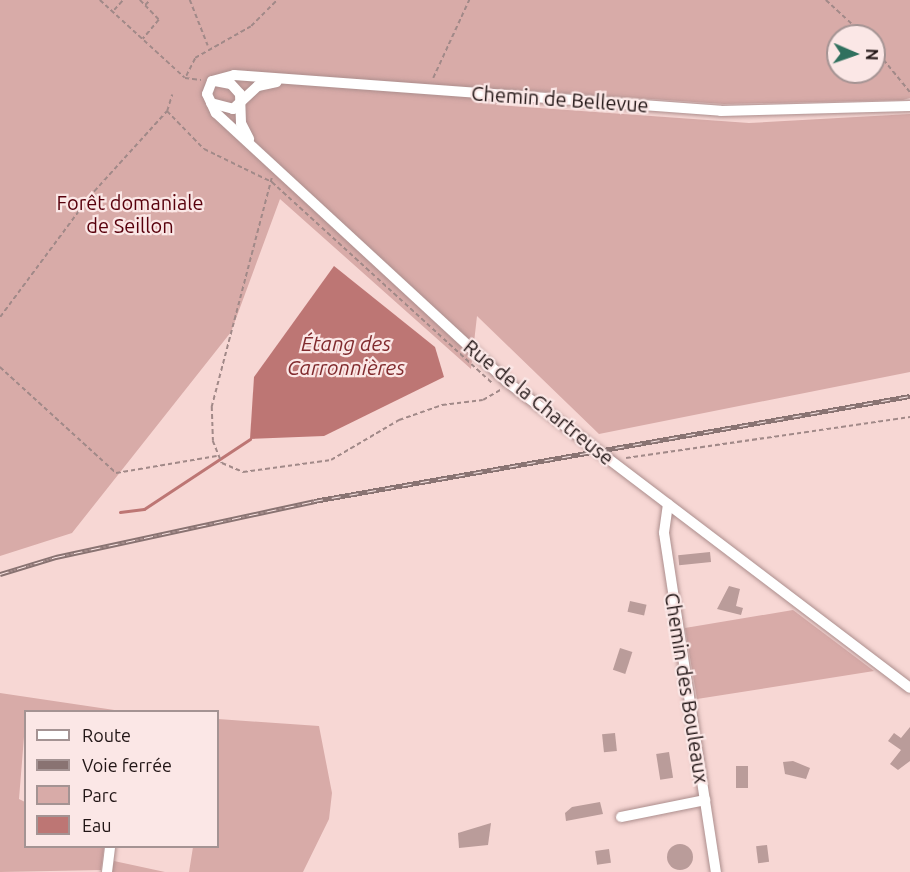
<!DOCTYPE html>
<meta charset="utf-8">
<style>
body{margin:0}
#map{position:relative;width:910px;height:872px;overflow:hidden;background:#f7d7d4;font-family:Ubuntu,sans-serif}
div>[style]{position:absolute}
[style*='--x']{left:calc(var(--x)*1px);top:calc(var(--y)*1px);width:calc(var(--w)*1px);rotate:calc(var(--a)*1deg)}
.green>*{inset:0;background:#d8aba8}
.water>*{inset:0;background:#bd7674}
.stream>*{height:3px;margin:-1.5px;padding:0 1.5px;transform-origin:1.5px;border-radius:1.5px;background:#bd7674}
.building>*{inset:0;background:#ba9c9a;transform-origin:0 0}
.round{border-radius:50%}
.path>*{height:1.5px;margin-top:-0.75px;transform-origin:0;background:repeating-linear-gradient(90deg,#a18988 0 4.5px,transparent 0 7.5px)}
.roads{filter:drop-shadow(0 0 2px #ac8e8d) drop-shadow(0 0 2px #ac8e8d)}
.minor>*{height:10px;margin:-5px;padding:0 5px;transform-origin:5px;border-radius:5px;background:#fff}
.rail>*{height:5px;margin-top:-2.5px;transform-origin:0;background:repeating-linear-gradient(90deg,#fbe7e6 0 9px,#897372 0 18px);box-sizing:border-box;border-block:2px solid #897372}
span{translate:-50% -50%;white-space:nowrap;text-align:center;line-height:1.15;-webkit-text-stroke:4.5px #fbe7e6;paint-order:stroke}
.street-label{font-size:20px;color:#221616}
.park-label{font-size:20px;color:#58000c}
.water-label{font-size:21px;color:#812b2e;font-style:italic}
.legend{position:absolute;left:24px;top:710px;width:195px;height:138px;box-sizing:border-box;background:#fbe7e6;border:2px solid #a49393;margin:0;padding:8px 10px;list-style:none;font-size:18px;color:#221616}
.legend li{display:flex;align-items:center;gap:12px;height:30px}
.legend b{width:30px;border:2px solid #a49393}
.north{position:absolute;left:826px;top:24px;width:60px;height:60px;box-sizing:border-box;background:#fbe7e6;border:2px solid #a49393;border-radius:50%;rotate:92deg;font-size:16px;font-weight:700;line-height:24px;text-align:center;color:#221616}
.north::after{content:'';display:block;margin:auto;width:21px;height:27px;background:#30705e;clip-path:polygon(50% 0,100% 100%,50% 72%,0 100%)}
</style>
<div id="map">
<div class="green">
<div style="clip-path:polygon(evenodd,0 0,910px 0,910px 98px,903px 100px,724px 104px,505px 89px,496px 105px,749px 123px,910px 114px,910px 372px,599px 434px,477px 316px,471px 369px,280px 199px,231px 332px,72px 533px,0 556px,0 0,838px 36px,874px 36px,874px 72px,838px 72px,838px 36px)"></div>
<div style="clip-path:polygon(793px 610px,874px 671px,697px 699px,685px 628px)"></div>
<div style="clip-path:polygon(0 693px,121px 711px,26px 712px,19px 799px,25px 802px,26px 846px,104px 847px,101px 870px,0 872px)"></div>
<div style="clip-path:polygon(218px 719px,319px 726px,332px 793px,329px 819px,303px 872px,189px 872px,193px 847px,218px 846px)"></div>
<div style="clip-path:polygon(114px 861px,165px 872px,112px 872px)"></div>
</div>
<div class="water">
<div style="clip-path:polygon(334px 266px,435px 347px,444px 377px,324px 436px,250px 439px,254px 377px)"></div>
</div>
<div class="stream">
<div style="--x:120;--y:512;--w:24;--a:-7"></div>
<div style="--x:144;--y:509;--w:127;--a:-33.4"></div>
</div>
<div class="building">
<div style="left:710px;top:552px;width:10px;height:32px;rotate:84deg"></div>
<div style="clip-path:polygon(729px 586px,740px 589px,736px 606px,743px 608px,741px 615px,717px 609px)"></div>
<div style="left:630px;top:601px;width:17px;height:11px;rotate:13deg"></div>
<div style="left:620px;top:648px;width:13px;height:23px;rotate:18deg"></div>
<div style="clip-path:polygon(910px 727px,910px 761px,898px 770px,890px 764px,901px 750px,888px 741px,894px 733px,901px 738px)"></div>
<div style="left:615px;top:733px;width:18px;height:13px;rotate:84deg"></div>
<div style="left:669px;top:752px;width:26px;height:13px;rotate:81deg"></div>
<div style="clip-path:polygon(793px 761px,810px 768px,806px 779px,785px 774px,783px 762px)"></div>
<div style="left:736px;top:766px;width:12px;height:22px"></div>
<div style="clip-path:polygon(600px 802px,603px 814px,566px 821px,565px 813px,572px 807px)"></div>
<div style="clip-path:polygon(491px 823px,488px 845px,459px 848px,458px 833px)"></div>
<div class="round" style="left:667px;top:844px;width:26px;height:26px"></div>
<div style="left:767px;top:845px;width:17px;height:11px;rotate:83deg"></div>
<div style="left:609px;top:849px;width:14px;height:14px;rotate:82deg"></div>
</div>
<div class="path">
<div style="--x:100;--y:0;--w:115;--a:42.5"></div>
<div style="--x:185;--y:78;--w:16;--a:7"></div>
<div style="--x:140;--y:0;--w:28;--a:46"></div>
<div style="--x:159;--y:20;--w:25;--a:130"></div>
<div style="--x:190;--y:0;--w:49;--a:68.6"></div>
<div style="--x:826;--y:0;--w:53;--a:42.7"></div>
<div style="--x:145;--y:5;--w:7;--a:-45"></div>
<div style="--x:114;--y:10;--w:13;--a:-48"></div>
<div style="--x:874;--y:48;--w:57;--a:50.7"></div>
<div style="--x:186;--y:76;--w:20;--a:-63"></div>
<div style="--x:195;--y:58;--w:64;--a:-29.7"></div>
<div style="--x:251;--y:26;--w:37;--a:-45"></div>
<div style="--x:433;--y:78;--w:86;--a:-65.2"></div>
<div style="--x:167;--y:111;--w:53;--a:45.8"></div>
<div style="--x:204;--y:149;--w:76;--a:25.9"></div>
<div style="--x:272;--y:182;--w:299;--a:42.4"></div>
<div style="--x:272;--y:178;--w:237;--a:104.7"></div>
<div style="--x:212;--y:407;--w:34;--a:88"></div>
<div style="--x:213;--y:441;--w:24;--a:68"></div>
<div style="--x:222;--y:463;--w:23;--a:23"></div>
<div style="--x:243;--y:472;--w:89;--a:-7.8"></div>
<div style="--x:331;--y:460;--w:79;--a:-30.5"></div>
<div style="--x:399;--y:420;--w:46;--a:-19.2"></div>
<div style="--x:442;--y:405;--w:41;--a:-7"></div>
<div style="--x:483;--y:400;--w:22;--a:-30"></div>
<div style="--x:0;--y:317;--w:149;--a:-53.4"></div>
<div style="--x:89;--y:197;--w:116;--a:-47.8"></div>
<div style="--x:167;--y:111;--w:17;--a:-73"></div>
<div style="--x:0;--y:367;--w:157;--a:42.4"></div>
<div style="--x:116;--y:473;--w:102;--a:-9.6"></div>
<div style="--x:626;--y:458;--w:287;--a:-8.2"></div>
</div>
<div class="roads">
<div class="minor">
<div style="--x:212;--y:81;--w:14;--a:111"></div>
<div style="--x:207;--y:94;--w:21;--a:65"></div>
<div style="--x:216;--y:113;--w:395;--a:42.7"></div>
<div style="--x:506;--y:381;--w:507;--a:37.23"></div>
<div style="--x:212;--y:81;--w:23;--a:-15"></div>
<div style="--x:234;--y:75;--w:488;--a:4.2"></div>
<div style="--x:721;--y:111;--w:189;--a:-1.5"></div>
<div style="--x:215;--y:81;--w:16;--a:11"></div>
<div style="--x:231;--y:84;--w:13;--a:48"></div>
<div style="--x:240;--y:94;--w:29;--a:88"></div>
<div style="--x:241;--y:123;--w:18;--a:63"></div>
<div style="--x:211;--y:103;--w:23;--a:15"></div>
<div style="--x:233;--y:109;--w:34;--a:-43"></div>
<div style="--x:258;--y:86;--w:19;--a:-12"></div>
<div style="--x:668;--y:504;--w:29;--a:98"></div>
<div style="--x:664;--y:533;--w:343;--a:81.3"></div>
<div style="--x:621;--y:817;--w:86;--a:-11.4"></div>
<div style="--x:107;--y:872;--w:26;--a:-83"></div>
</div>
</div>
<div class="rail">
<div style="--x:0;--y:574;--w:59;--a:-16.9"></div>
<div style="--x:56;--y:557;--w:264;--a:-12.2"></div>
<div style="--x:314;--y:501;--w:605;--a:-9.99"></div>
</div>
<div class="street-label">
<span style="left:560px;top:99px;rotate:4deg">Chemin de Bellevue</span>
<span style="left:539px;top:402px;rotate:39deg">Rue de la Chartreuse</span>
<span style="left:687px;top:688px;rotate:81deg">Chemin des Bouleaux</span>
</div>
<div class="park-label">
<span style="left:130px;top:214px">Forêt domaniale<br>de Seillon</span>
</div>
<div class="water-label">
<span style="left:346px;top:355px">Étang des<br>Carronnières</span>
</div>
<ul class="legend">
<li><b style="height:8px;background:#fff"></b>Route</li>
<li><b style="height:8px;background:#897372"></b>Voie ferrée</li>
<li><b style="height:16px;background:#d8aba8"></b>Parc</li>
<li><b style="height:16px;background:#bd7674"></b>Eau</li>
</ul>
<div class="north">N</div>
</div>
